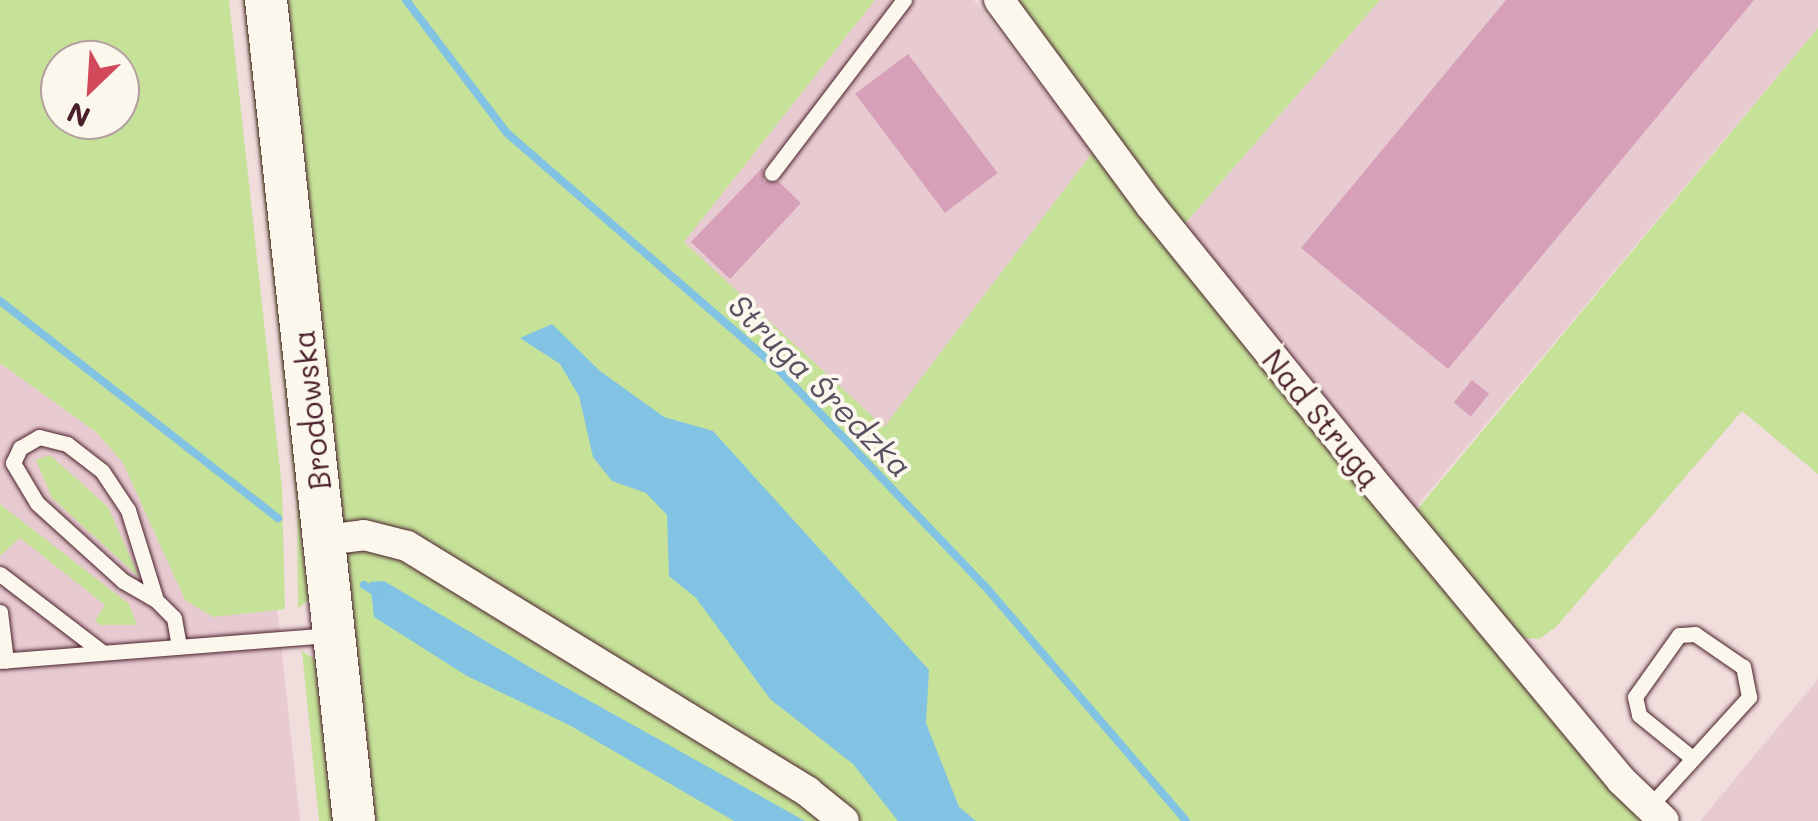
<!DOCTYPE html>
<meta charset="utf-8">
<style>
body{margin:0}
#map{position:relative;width:1818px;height:821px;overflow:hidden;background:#f0dddc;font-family:Mali,sans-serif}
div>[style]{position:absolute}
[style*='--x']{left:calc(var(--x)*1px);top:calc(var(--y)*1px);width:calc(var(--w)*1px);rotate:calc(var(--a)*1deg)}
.built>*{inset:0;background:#e8cbd1}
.green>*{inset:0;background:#c6e299}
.water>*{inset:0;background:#82c3e3}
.stream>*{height:8px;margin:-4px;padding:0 4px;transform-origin:4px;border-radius:4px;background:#82c3e3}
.building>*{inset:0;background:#d5a0b8;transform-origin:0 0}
.roads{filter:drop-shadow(0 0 2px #4a1f2b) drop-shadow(0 0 2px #4a1f2b)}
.lane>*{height:15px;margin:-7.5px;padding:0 7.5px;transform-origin:7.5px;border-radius:7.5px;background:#fbf7ec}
.street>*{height:30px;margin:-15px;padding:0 15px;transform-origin:15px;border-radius:15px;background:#fbf7ec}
.secondary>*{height:42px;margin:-21px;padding:0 21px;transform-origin:21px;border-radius:21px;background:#fbf7ec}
span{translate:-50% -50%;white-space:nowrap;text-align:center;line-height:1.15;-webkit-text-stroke:8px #fbf7ec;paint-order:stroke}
.street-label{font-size:30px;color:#4a1f2b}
.water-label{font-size:32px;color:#5b5062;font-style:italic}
.north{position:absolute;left:40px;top:40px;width:100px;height:100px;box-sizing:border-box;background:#fbf7ec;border:2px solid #b4a19f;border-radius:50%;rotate:205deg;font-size:28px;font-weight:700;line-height:40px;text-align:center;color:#4a1f2b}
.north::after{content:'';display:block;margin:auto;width:35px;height:45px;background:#d1495b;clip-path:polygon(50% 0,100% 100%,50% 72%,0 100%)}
</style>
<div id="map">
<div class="built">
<div style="clip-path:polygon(875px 0,974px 0,1092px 153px,884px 428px,684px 242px)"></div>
<div style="clip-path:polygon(1380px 0,1818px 0,1818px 28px,1412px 512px,1181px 228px)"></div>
<div style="clip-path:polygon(0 363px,272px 559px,300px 821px,0 821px)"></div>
<div style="clip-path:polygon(1818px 679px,1818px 821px,1701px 821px,1701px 820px)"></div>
</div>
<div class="green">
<div style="clip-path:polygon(evenodd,0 0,229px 0,282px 488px,285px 609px,213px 617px,185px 600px,123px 463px,96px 432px,0 363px,0 0,60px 60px,120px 60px,120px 120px,60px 120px,60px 60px)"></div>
<div style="clip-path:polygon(243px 0,250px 0,310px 599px,298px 608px,297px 508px)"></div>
<div style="clip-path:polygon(286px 0,875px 0,684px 242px,884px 427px,1092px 153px,1373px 501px,1646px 821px,855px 821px,816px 787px,340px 526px)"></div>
<div style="clip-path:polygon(1011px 0,1380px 0,1181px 228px)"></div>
<div style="clip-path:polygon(1818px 28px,1818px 474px,1742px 411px,1556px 627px,1539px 639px,1523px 638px,1415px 512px)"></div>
<div style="clip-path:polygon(50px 455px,108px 507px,139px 577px,52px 498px,36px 460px)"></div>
<div style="clip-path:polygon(0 504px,129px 604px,137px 625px,100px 625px,95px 620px,105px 605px,20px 538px,0 556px)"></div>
<div style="clip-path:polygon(358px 546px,381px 549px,469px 595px,834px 821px,374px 821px,346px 552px)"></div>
<div style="clip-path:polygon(302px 651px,319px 662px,339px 821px,319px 821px)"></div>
</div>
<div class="water">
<div style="clip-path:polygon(552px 324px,600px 371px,664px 417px,713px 431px,929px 670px,926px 723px,959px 807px,976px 821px,898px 821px,853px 764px,770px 699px,696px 598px,669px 576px,667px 515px,646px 493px,612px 481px,593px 457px,579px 396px,560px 364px,520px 338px)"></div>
<div style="clip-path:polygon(384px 581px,538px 672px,805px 821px,734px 821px,569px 725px,467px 676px,374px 617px,370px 582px)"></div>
</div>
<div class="stream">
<div style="--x:406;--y:0;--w:167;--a:52.8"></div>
<div style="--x:507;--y:133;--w:358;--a:41"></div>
<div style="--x:777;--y:368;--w:309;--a:46.4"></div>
<div style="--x:990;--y:592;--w:301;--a:49.4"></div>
<div style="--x:0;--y:301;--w:353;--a:38"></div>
<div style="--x:364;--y:585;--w:17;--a:31"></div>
</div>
<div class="building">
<div style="clip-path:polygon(1506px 0,1754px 0,1448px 369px,1301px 248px)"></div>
<div style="left:908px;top:54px;width:149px;height:66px;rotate:53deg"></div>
<div style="clip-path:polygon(763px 167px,764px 181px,779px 182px,801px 203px,730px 279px,691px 242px)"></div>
<div style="left:1472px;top:380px;width:22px;height:29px;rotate:39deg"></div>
</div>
<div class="roads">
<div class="lane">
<div style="--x:772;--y:173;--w:218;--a:-52.7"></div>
<div style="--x:0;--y:574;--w:128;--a:37.4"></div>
<div style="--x:156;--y:600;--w:38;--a:-150"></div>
<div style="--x:123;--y:581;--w:116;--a:-137.8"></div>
<div style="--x:37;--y:503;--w:47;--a:-121"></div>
<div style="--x:13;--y:463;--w:17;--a:-65"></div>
<div style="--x:20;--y:448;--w:22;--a:-30"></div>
<div style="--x:39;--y:437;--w:29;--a:14"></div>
<div style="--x:67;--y:444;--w:44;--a:37.6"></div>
<div style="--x:102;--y:471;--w:47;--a:56.3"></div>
<div style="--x:128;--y:510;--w:94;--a:72.7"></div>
<div style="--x:156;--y:600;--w:25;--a:45"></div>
<div style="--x:174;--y:618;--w:28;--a:80"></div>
<div style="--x:0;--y:612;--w:49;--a:83"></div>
<div style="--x:0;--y:661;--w:332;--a:-4.5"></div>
<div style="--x:1649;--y:807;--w:149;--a:-47.7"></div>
<div style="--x:1749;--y:697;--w:31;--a:-101"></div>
<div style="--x:1743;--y:667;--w:58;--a:-145.5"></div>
<div style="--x:1695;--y:634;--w:16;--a:176"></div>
<div style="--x:1679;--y:635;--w:76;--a:125.4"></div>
<div style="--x:1635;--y:697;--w:18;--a:77"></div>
<div style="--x:1639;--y:715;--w:67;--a:38.9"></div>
</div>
<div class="street">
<div style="--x:999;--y:0;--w:256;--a:53.6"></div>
<div style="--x:1151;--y:206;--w:346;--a:51.1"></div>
<div style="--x:1368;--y:475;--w:396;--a:50.3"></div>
<div style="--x:1621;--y:780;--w:59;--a:43.6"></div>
<div style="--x:325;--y:540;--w:39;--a:-7"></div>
<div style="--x:364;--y:535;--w:44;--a:14.3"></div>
<div style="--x:407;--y:546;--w:470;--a:31.5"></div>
<div style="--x:808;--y:792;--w:46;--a:38.9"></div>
</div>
<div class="secondary">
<div style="--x:266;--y:0;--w:826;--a:83.88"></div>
</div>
</div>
<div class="street-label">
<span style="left:311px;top:410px;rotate:-96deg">Brodowska</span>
<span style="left:1322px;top:418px;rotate:51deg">Nad Strugą</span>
</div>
<div class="water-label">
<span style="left:821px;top:385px;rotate:45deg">Struga Średzka</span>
</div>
<div class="north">N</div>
</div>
